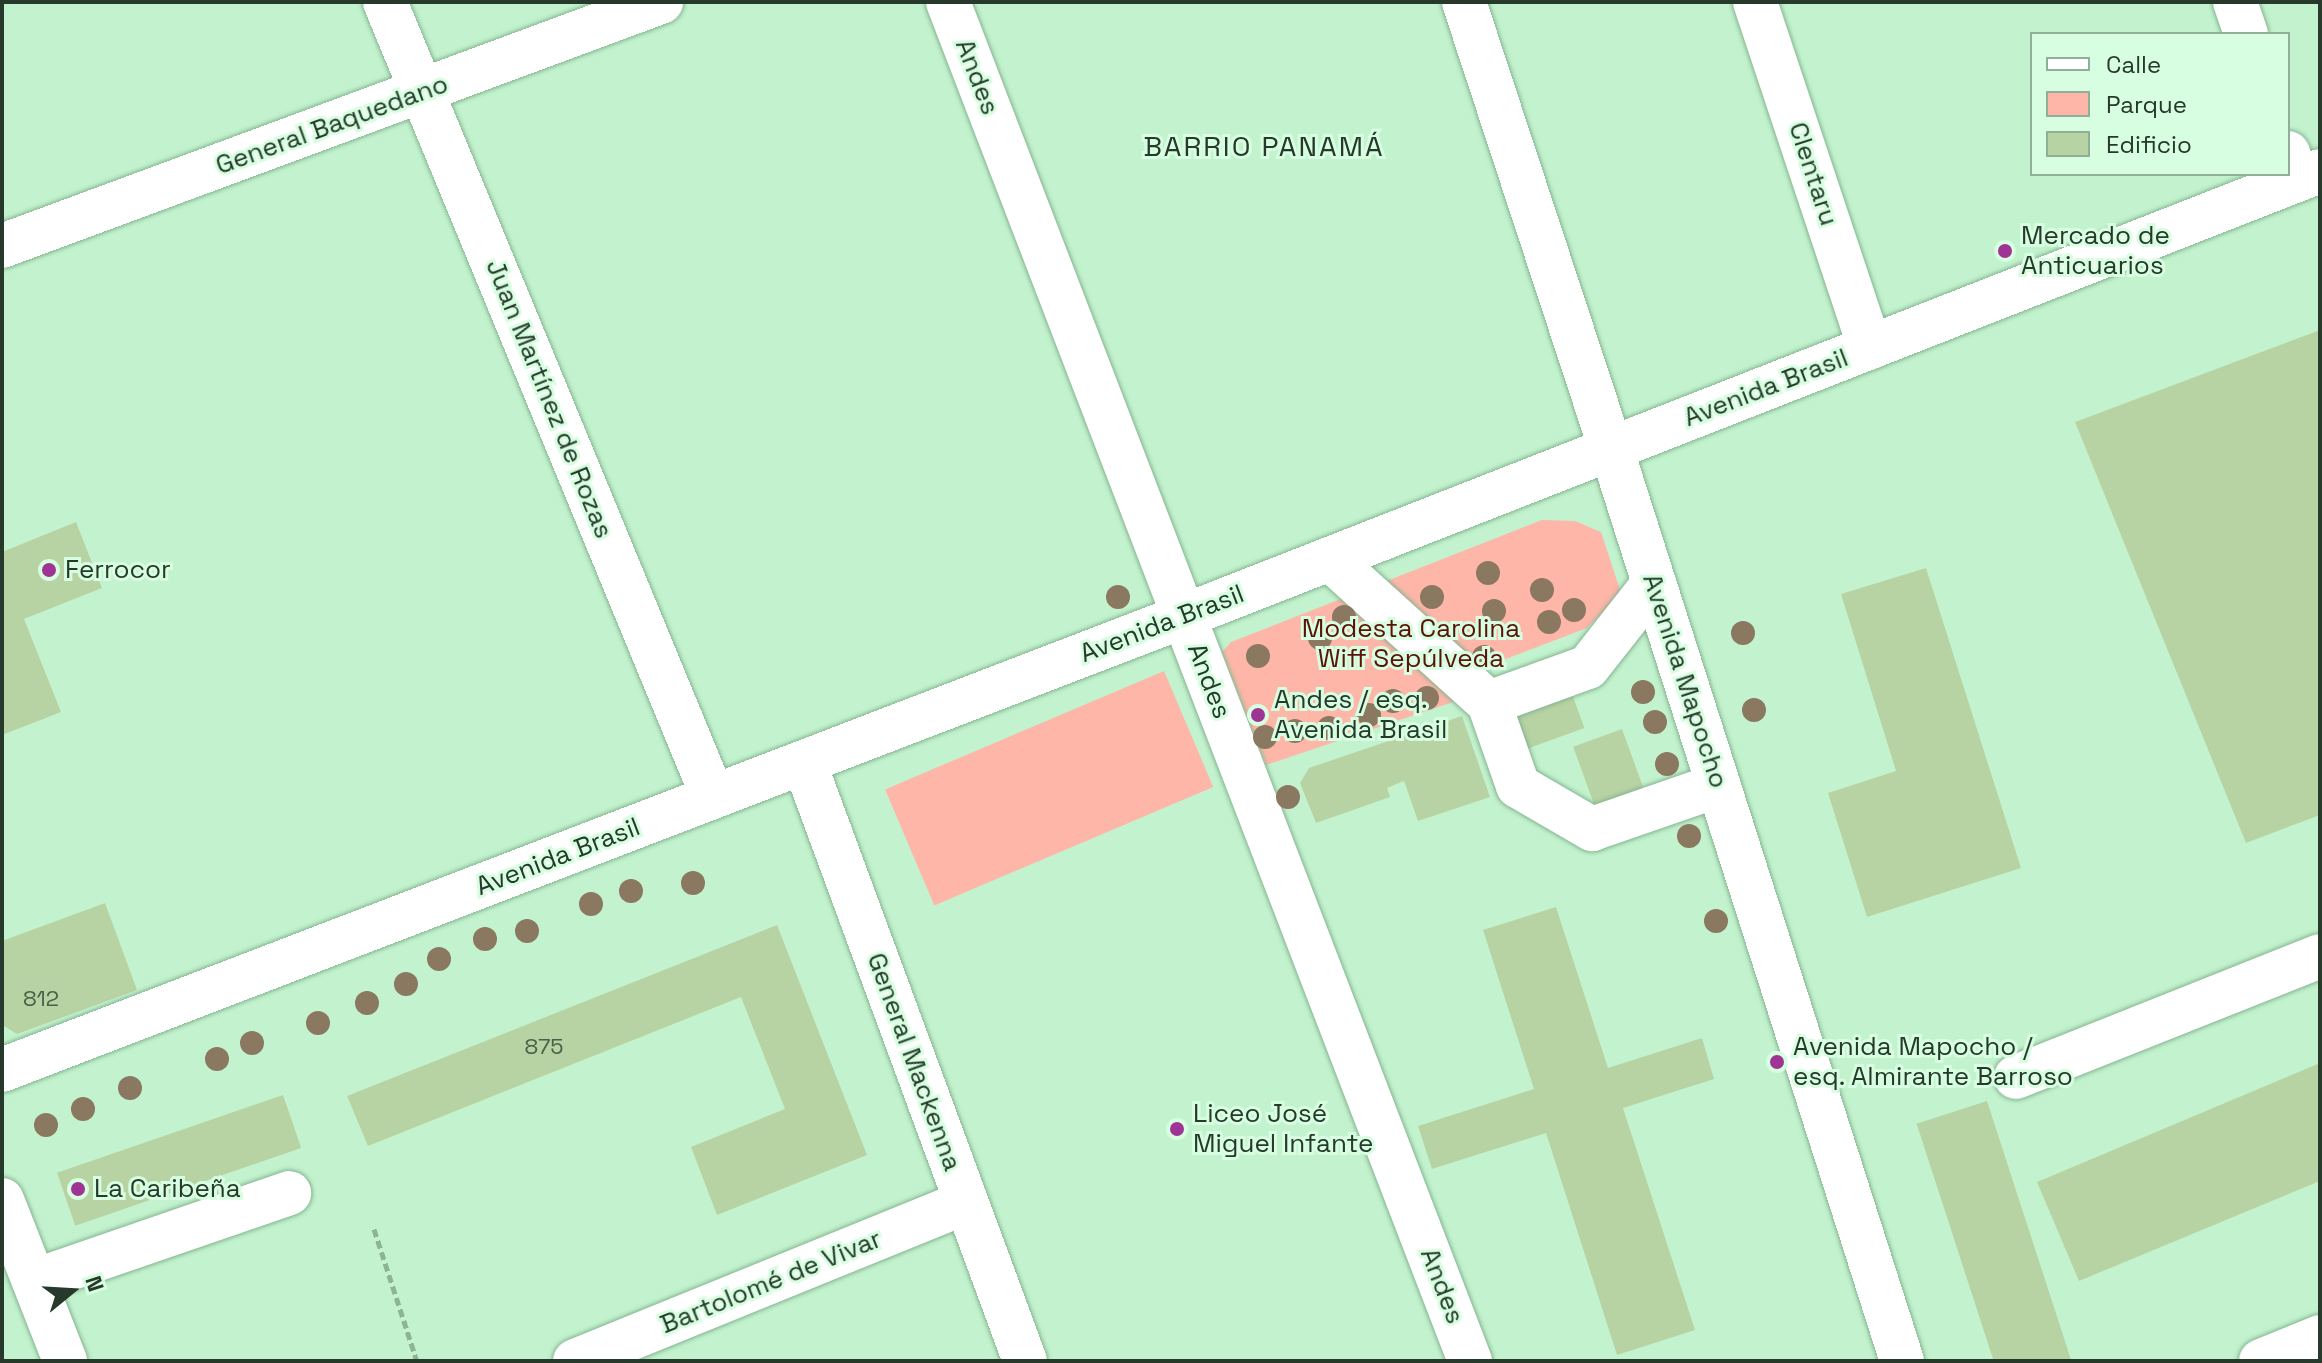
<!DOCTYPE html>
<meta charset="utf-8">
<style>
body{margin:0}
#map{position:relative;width:2322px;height:1363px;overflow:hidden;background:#c3f3ce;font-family:"Space Grotesk",sans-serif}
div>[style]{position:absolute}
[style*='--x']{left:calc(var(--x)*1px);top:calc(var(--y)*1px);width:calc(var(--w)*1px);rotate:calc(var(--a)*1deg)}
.green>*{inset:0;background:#feb6a8;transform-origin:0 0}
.building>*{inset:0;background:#b8d3a3;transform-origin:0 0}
.path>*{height:5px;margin-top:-2.5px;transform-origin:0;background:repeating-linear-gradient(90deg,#8eb497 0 8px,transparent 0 12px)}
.roads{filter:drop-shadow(0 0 2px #85b491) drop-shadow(0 0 2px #85b491)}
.minor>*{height:44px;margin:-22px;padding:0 22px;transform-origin:22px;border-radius:22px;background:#fff}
.major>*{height:44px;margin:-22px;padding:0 22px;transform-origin:22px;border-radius:22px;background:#fff}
.trees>*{width:24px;height:24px;margin:-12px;border-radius:50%;background:#8a7861}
.dots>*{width:22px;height:22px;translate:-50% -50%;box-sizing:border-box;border:4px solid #d7fee0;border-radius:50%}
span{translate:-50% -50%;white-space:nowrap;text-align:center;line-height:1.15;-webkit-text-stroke:6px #d7fee0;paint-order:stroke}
.number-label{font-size:22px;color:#4a6049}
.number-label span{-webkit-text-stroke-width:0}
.street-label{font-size:26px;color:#26392b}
.poi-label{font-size:26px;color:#26392b}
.left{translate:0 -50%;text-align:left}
.park-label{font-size:26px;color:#5b1308}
.neighbourhood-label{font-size:28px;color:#26392b;letter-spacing:2px}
.frame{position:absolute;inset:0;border:4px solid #26392b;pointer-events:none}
.legend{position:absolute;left:2030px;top:32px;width:260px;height:144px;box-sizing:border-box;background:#d7fee0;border:2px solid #90af98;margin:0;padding:10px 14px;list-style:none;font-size:24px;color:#26392b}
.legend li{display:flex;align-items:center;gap:16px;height:40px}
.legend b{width:40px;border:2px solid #90af98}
.north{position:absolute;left:32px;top:1251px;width:80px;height:80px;-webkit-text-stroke:6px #d7fee0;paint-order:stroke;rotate:72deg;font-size:22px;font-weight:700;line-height:32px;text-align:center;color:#26392b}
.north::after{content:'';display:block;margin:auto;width:28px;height:36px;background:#26392b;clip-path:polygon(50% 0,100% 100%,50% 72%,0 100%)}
</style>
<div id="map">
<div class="green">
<div style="clip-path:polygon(1542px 520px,1575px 521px,1601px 532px,1621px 593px,1587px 628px,1474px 671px,1456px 701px,1266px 765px,1222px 652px,1231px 642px)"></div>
<div style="left:1164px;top:671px;width:126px;height:303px;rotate:67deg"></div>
</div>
<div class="building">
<div style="clip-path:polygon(2320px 330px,2320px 815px,2246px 843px,2075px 422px)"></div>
<div style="clip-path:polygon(76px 522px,102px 588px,24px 619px,61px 712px,2px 735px,2px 552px)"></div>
<div style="clip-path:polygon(1926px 568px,2021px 868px,1867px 917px,1828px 793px,1896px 771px,1841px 594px)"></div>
<div style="left:1567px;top:680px;width:51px;height:63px;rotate:70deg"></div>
<div style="clip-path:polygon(1462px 716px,1490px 797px,1418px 821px,1404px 781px,1387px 788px,1390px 797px,1316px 823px,1300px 783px,1309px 768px)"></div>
<div style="left:1622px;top:729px;width:64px;height:52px;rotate:70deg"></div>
<div style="clip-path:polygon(105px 903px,137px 990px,17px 1034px,2px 1025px,2px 941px)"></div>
<div style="clip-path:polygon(1556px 907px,1608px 1068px,1702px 1038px,1714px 1079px,1623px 1108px,1695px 1330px,1617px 1355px,1546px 1133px,1432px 1169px,1418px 1126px,1534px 1089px,1483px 930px)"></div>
<div style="clip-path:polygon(777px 925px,867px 1155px,717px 1215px,691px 1147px,785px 1109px,741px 997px,368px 1146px,347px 1096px)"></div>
<div style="clip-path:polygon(2320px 1063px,2320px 1181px,2079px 1281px,2037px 1182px)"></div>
<div style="left:283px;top:1095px;width:56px;height:239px;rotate:71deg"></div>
<div style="left:1987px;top:1101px;width:273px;height:74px;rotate:72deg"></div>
</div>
<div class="path">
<div style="--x:374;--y:1229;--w:139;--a:72"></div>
</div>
<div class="roads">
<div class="minor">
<div style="--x:385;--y:2;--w:860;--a:67.58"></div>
<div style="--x:948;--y:2;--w:1456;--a:68.99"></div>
<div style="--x:1755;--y:2;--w:364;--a:71.6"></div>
<div style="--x:2235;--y:2;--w:34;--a:71"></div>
<div style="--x:2288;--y:153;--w:28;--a:72"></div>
<div style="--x:2;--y:246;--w:703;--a:-20.32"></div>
<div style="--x:1330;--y:559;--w:215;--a:42.2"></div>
<div style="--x:1489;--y:703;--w:105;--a:-20"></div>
<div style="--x:1588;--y:667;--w:107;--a:-51.8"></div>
<div style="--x:1489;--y:703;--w:88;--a:70.7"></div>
<div style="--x:1518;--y:786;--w:86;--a:30.2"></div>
<div style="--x:1592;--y:829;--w:134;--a:-19.1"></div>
<div style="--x:804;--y:762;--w:638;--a:69.75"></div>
<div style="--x:2016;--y:1077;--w:327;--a:-21.7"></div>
<div style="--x:34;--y:1281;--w:270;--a:-19"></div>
<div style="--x:575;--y:1361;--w:422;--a:-22.1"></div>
<div style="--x:2261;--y:1361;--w:64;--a:-22.1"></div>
</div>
<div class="major">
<div style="--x:1464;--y:2;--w:470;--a:71.8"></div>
<div style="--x:1611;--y:448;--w:958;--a:72.32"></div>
<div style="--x:2;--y:1070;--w:1266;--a:-21.01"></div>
<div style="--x:1184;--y:616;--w:1220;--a:-21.39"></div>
<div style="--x:2;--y:1200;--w:173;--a:68.6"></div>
</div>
</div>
<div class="trees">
<div style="left:1488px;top:573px"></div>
<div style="left:1542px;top:590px"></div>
<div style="left:1118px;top:597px"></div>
<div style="left:1432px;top:597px"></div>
<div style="left:1574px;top:610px"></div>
<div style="left:1494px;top:611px"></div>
<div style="left:1344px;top:617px"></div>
<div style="left:1549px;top:622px"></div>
<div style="left:1743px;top:633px"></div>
<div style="left:1320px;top:638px"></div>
<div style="left:1258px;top:656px"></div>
<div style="left:1484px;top:657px"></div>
<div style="left:1643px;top:692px"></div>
<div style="left:1427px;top:698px"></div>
<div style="left:1393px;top:701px"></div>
<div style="left:1754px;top:710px"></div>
<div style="left:1369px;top:715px"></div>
<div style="left:1655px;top:722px"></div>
<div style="left:1329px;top:728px"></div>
<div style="left:1295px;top:731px"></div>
<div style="left:1265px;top:737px"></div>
<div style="left:1667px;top:764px"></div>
<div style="left:1288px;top:797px"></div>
<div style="left:1689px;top:836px"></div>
<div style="left:693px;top:883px"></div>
<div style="left:631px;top:891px"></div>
<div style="left:591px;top:904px"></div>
<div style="left:1716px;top:921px"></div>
<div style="left:527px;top:931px"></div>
<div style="left:485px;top:939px"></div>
<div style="left:439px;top:959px"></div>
<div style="left:406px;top:984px"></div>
<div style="left:367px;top:1003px"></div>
<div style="left:318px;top:1023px"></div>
<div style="left:252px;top:1043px"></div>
<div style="left:217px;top:1059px"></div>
<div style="left:130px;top:1088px"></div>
<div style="left:83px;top:1109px"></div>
<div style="left:46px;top:1125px"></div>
</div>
<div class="dots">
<div style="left:2005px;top:251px;background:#9f3495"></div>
<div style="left:49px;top:570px;background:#9f3495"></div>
<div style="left:1258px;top:715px;background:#9f3495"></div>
<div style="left:1777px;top:1062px;background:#9f3495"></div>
<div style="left:1177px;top:1129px;background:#9f3495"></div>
<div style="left:78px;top:1189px;background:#9f3495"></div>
</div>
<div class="number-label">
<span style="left:41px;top:999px">812</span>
<span style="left:544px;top:1047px">875</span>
</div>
<div class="street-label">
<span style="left:977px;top:77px;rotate:69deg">Andes</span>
<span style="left:332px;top:125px;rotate:-20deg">General Baquedano</span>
<span style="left:1813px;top:174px;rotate:72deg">Clentaru</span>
<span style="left:1766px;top:388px;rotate:-21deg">Avenida Brasil</span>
<span style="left:549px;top:399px;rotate:68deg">Juan Martínez de Rozas</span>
<span style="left:1162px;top:624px;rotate:-21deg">Avenida Brasil</span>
<span style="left:1209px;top:681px;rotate:69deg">Andes</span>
<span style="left:1685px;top:681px;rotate:72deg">Avenida Mapocho</span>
<span style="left:558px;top:857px;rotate:-21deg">Avenida Brasil</span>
<span style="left:914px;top:1062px;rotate:70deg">General Mackenna</span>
<span style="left:771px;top:1282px;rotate:-22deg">Bartolomé de Vivar</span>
<span style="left:1442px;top:1286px;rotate:69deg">Andes</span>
</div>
<div class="poi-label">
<span class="left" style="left:2021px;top:251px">Mercado de<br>Anticuarios</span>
<span class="left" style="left:65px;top:570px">Ferrocor</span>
<span class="left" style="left:1274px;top:715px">Andes / esq.<br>Avenida Brasil</span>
<span class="left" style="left:1793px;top:1062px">Avenida Mapocho /<br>esq. Almirante Barroso</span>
<span class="left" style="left:1193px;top:1129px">Liceo José<br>Miguel Infante</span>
<span class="left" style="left:94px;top:1189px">La Caribeña</span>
</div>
<div class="park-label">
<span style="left:1411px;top:644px">Modesta Carolina<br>Wiff Sepúlveda</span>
</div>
<div class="neighbourhood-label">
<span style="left:1264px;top:146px">BARRIO PANAMÁ</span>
</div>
<div class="frame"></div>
<ul class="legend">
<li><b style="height:10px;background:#fff"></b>Calle</li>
<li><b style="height:22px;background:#feb6a8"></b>Parque</li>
<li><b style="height:22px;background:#b8d3a3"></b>Edificio</li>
</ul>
<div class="north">N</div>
</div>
